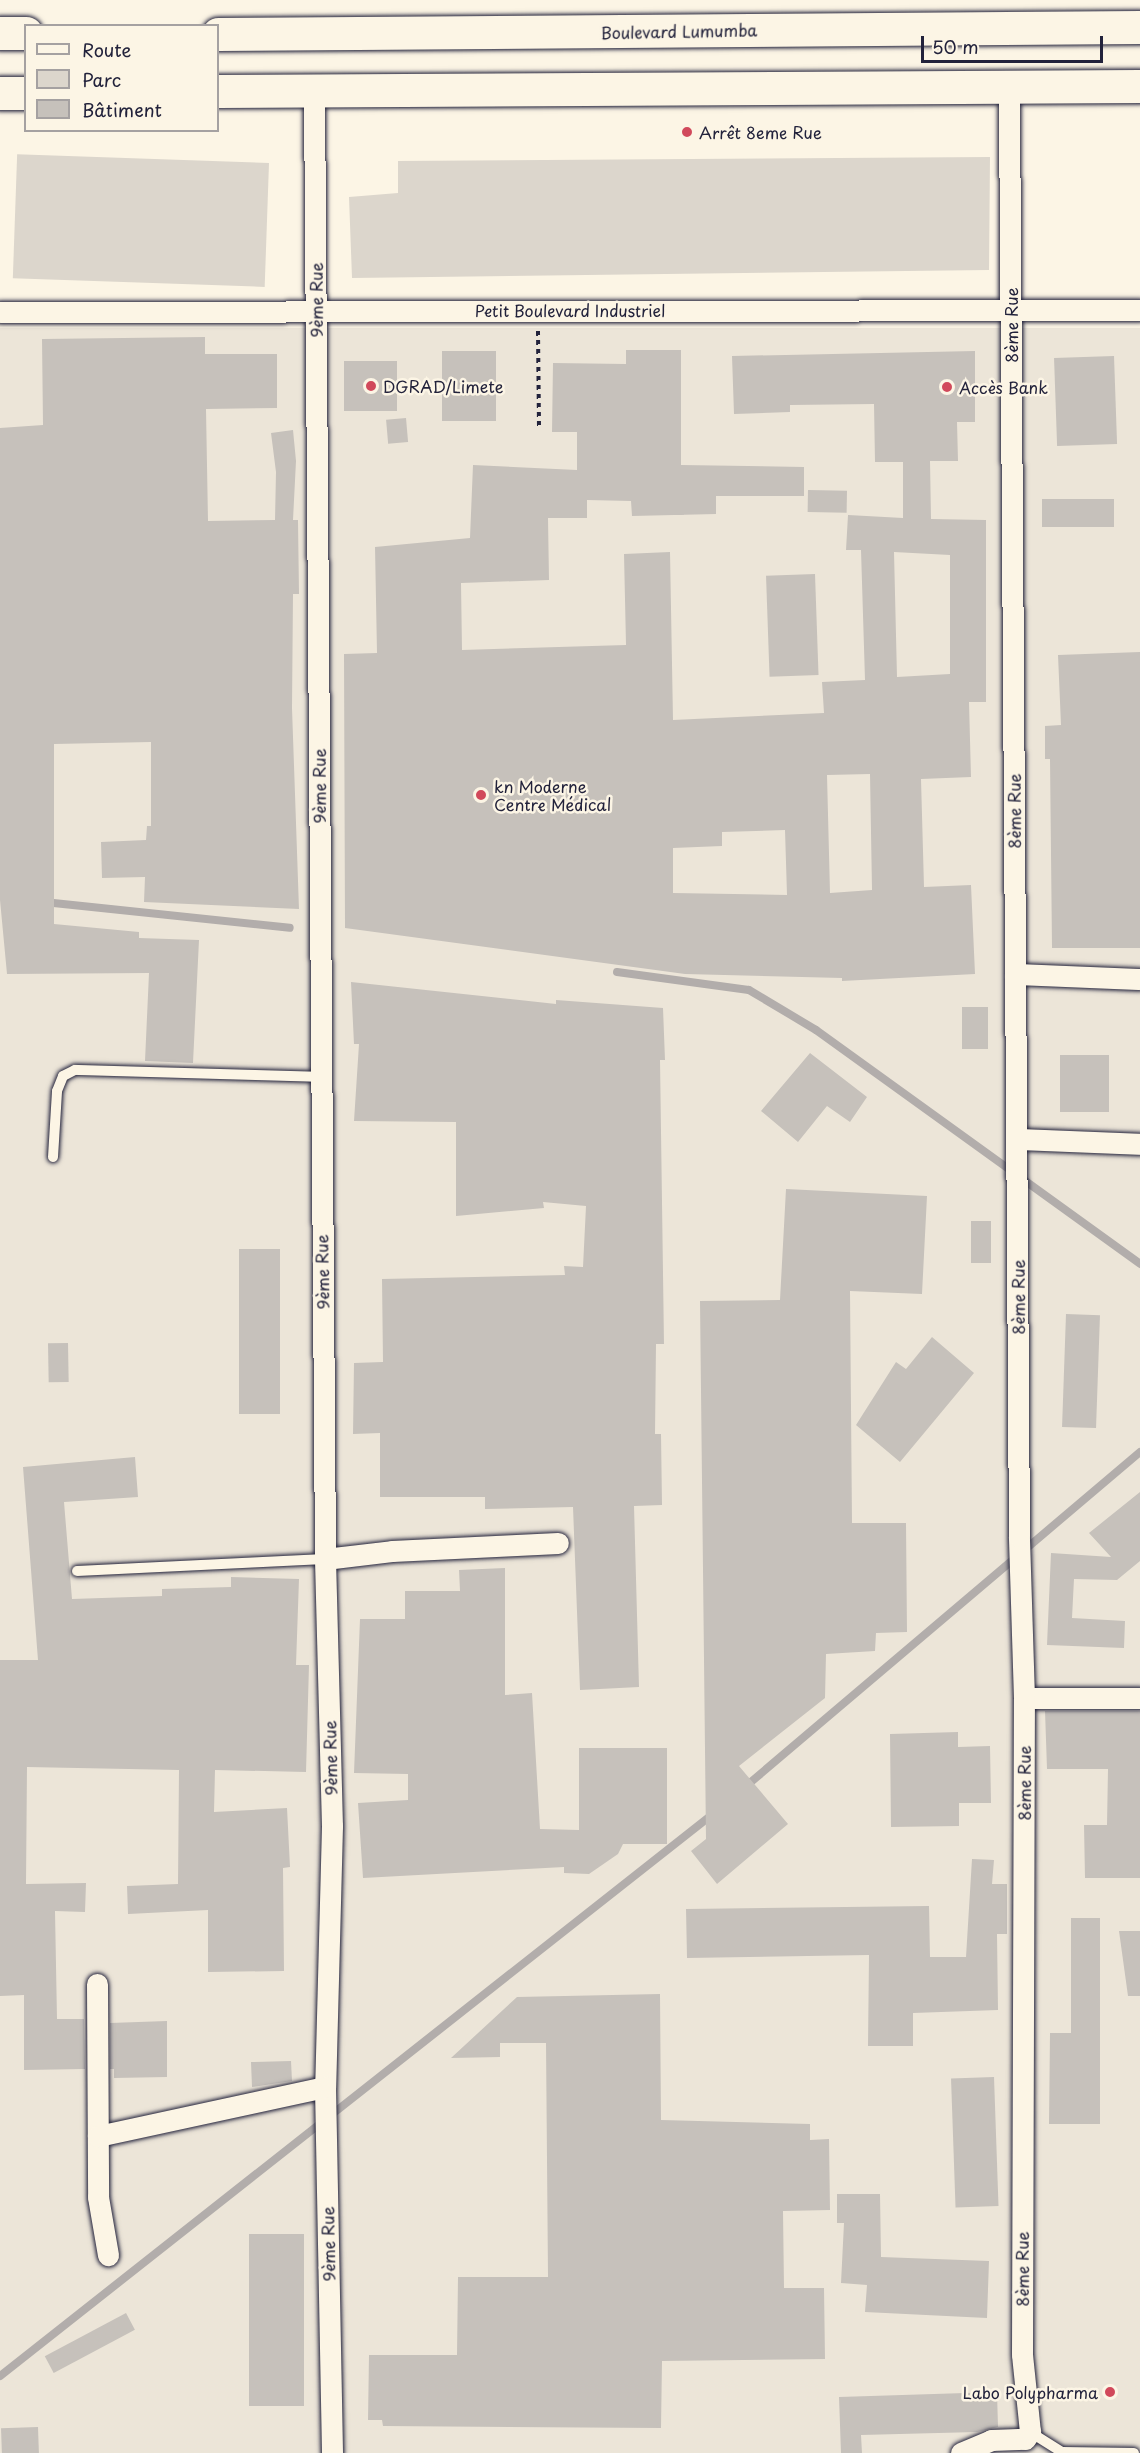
<!DOCTYPE html>
<meta charset="utf-8">
<style>
body{margin:0}
#map{position:relative;width:1140px;height:2453px;overflow:hidden;background:#fcf5e5;font-family:"Playpen Sans",sans-serif}
div>[style]{position:absolute}
[style*='--x']{left:calc(var(--x)*1px);top:calc(var(--y)*1px);width:calc(var(--w)*1px);rotate:calc(var(--a)*1deg)}
.built>*{inset:0;background:#ece5d8;transform-origin:0 0}
.green>*{inset:0;background:#dcd6cc;transform-origin:0 0}
.stream>*{height:8px;margin:-4px;padding:0 4px;transform-origin:4px;border-radius:4px;background:#b2adab}
.building>*{inset:0;background:#c6c1bb;transform-origin:0 0}
.path>*{height:4px;margin-top:-2px;transform-origin:0;background:repeating-linear-gradient(90deg,#22223b 0 4.5px,transparent 0 9px)}
.roads{filter:drop-shadow(0 0 2px #22223b) drop-shadow(0 0 2px #22223b)}
.lane>*{height:10px;margin:-5px;padding:0 5px;transform-origin:5px;border-radius:5px;background:#fcf5e5}
.street>*{height:21px;margin:-10.5px;padding:0 10.5px;transform-origin:10.5px;border-radius:10.5px;background:#fcf5e5}
.highway>*{height:33px;margin:-16.5px;padding:0 16.5px;transform-origin:16.5px;border-radius:16.5px;background:#fcf5e5}
.dots>*{width:16px;height:16px;translate:-50% -50%;box-sizing:border-box;border:3px solid #fcf5e5;border-radius:50%}
span{translate:-50% -50%;white-space:nowrap;text-align:center;line-height:1.15;-webkit-text-stroke:5px #fcf5e5;paint-order:stroke}
.street-label{font-size:16px;color:#22223b}
.poi-label{font-size:16px;color:#22223b}
.left{translate:0 -50%;text-align:left}
.right{translate:-100% -50%;text-align:right}
.legend{position:absolute;left:24px;top:24px;width:195px;height:108px;box-sizing:border-box;background:#fcf5e5;border:2px solid #a5a1a1;margin:0;padding:8px 10px;list-style:none;font-size:18px;color:#22223b}
.legend li{display:flex;align-items:center;gap:12px;height:30px}
.legend b{width:30px;border:2px solid #a5a1a1}
.scale{position:absolute;left:921px;top:36px;width:182px;height:27px;box-sizing:border-box;border:3px solid #22223b;border-top:0;padding-left:8px;font-size:18px;line-height:21px;white-space:nowrap;color:#22223b;-webkit-text-stroke:4px #fcf5e5;paint-order:stroke}
</style>
<div id="map">
<div class="built">
<div style="left:1140px;top:328px;width:2125px;height:1140px;rotate:90deg"></div>
</div>
<div class="green">
<div style="clip-path:polygon(990px 157px,989px 270px,352px 278px,349px 197px,398px 193px,398px 161px)"></div>
<div style="left:269px;top:163px;width:124px;height:252px;rotate:92deg"></div>
</div>
<div class="stream">
<div style="--x:44;--y:902;--w:247;--a:6"></div>
<div style="--x:617;--y:972;--w:133;--a:7.8"></div>
<div style="--x:749;--y:990;--w:78;--a:30.8"></div>
<div style="--x:816;--y:1030;--w:400;--a:35.8"></div>
<div style="--x:745;--y:1787;--w:518;--a:-40.3"></div>
<div style="--x:0;--y:2376;--w:908;--a:-38.25"></div>
</div>
<div class="building">
<div style="clip-path:polygon(205px 337px,205px 354px,277px 354px,277px 408px,206px 409px,208px 521px,275px 520px,276px 472px,271px 433px,293px 430px,296px 461px,293px 520px,298px 520px,299px 594px,293px 594px,292px 708px,299px 909px,144px 902px,145px 877px,102px 878px,101px 842px,146px 840px,147px 826px,151px 826px,151px 742px,54px 744px,54px 924px,139px 932px,139px 938px,199px 940px,193px 1063px,145px 1061px,149px 973px,7px 974px,0 900px,0 428px,43px 425px,42px 339px)"></div>
<div style="clip-path:polygon(evenodd,626px 350px,681px 350px,681px 465px,804px 467px,804px 496px,716px 496px,716px 514px,632px 516px,631px 501px,587px 500px,587px 518px,548px 518px,549px 580px,461px 583px,462px 650px,626px 645px,624px 554px,670px 552px,673px 720px,824px 713px,822px 682px,865px 680px,861px 550px,846px 550px,848px 515px,903px 518px,903px 462px,875px 462px,874px 404px,790px 405px,790px 412px,734px 414px,732px 356px,975px 351px,975px 422px,957px 422px,958px 461px,930px 461px,931px 519px,986px 520px,986px 702px,969px 702px,971px 777px,921px 779px,924px 887px,971px 885px,975px 974px,842px 981px,842px 978px,685px 974px,345px 928px,344px 654px,377px 653px,375px 547px,470px 538px,473px 465px,577px 470px,577px 432px,552px 432px,553px 363px,626px 364px,626px 350px,894px 552px,950px 555px,950px 674px,897px 677px,894px 552px,626px 350px,870px 774px,872px 890px,830px 893px,827px 775px,870px 774px,626px 350px,785px 830px,787px 895px,673px 893px,673px 848px,722px 846px,722px 832px,785px 830px)"></div>
<div style="left:442px;top:351px;width:54px;height:70px"></div>
<div style="left:1114px;top:356px;width:88px;height:60px;rotate:88deg"></div>
<div style="left:344px;top:361px;width:53px;height:50px"></div>
<div style="left:406px;top:418px;width:24px;height:20px;rotate:85deg"></div>
<div style="left:808px;top:490px;width:39px;height:22px;rotate:1deg"></div>
<div style="left:1114px;top:499px;width:28px;height:72px;rotate:90deg"></div>
<div style="left:815px;top:574px;width:101px;height:49px;rotate:88deg"></div>
<div style="clip-path:polygon(1140px 652px,1140px 948px,1052px 948px,1050px 759px,1045px 759px,1045px 726px,1061px 725px,1058px 655px)"></div>
<div style="clip-path:polygon(351px 982px,556px 1004px,556px 1000px,663px 1008px,665px 1060px,660px 1060px,664px 1344px,656px 1344px,655px 1434px,661px 1434px,662px 1505px,634px 1506px,639px 1687px,580px 1690px,573px 1507px,485px 1509px,485px 1497px,380px 1497px,380px 1433px,353px 1434px,354px 1363px,383px 1362px,382px 1279px,565px 1275px,564px 1266px,583px 1267px,586px 1206px,543px 1202px,544px 1208px,456px 1216px,456px 1122px,354px 1121px,359px 1044px,354px 1044px)"></div>
<div style="left:962px;top:1007px;width:26px;height:42px"></div>
<div style="clip-path:polygon(810px 1053px,867px 1097px,850px 1122px,827px 1106px,798px 1142px,761px 1111px)"></div>
<div style="left:1060px;top:1055px;width:49px;height:57px"></div>
<div style="clip-path:polygon(786px 1189px,927px 1196px,922px 1294px,850px 1291px,852px 1523px,906px 1523px,907px 1632px,876px 1633px,875px 1651px,826px 1654px,825px 1698px,739px 1766px,788px 1824px,717px 1884px,691px 1851px,706px 1839px,700px 1301px,780px 1300px)"></div>
<div style="left:971px;top:1221px;width:20px;height:42px"></div>
<div style="left:239px;top:1249px;width:41px;height:165px"></div>
<div style="left:1066px;top:1314px;width:34px;height:113px;rotate:2deg"></div>
<div style="clip-path:polygon(932px 1337px,974px 1373px,900px 1462px,856px 1425px,896px 1362px,906px 1369px)"></div>
<div style="left:68px;top:1343px;width:39px;height:20px;rotate:89deg"></div>
<div style="clip-path:polygon(135px 1457px,138px 1497px,64px 1502px,72px 1599px,162px 1596px,162px 1589px,231px 1587px,231px 1577px,299px 1579px,296px 1665px,309px 1665px,306px 1772px,215px 1770px,214px 1812px,287px 1808px,290px 1867px,283px 1868px,284px 1971px,208px 1972px,208px 1910px,128px 1914px,127px 1886px,178px 1884px,179px 1770px,27px 1767px,26px 1884px,86px 1883px,85px 1912px,55px 1911px,57px 2019px,84px 2019px,85px 2069px,24px 2070px,24px 1995px,0 1996px,0 1660px,38px 1660px,23px 1467px)"></div>
<div style="clip-path:polygon(1140px 1492px,1140px 1561px,1117px 1580px,1074px 1579px,1072px 1618px,1125px 1621px,1124px 1648px,1047px 1645px,1051px 1553px,1111px 1557px,1089px 1533px)"></div>
<div style="clip-path:polygon(505px 1568px,505px 1695px,532px 1693px,540px 1829px,579px 1830px,579px 1748px,667px 1748px,667px 1844px,623px 1844px,618px 1854px,589px 1874px,564px 1873px,564px 1867px,363px 1878px,358px 1803px,408px 1800px,408px 1774px,354px 1773px,360px 1619px,405px 1619px,405px 1591px,460px 1591px,459px 1570px)"></div>
<div style="clip-path:polygon(1045px 1711px,1140px 1711px,1140px 1878px,1085px 1878px,1084px 1825px,1107px 1825px,1108px 1769px,1047px 1769px)"></div>
<div style="clip-path:polygon(958px 1732px,958px 1747px,990px 1746px,991px 1803px,959px 1803px,959px 1826px,891px 1827px,890px 1734px)"></div>
<div style="clip-path:polygon(972px 1859px,994px 1860px,992px 1884px,1007px 1884px,1007px 1934px,997px 1934px,998px 2010px,913px 2013px,913px 2046px,868px 2046px,869px 1955px,687px 1958px,686px 1909px,929px 1906px,930px 1957px,966px 1957px)"></div>
<div style="clip-path:polygon(1071px 1918px,1100px 1918px,1100px 2124px,1049px 2124px,1050px 2033px,1071px 2033px)"></div>
<div style="clip-path:polygon(1119px 1931px,1140px 1931px,1140px 1996px,1128px 1996px)"></div>
<div style="clip-path:polygon(660px 1994px,661px 2120px,810px 2124px,810px 2140px,829px 2139px,830px 2210px,783px 2211px,784px 2288px,824px 2288px,825px 2359px,662px 2361px,661px 2428px,383px 2426px,382px 2420px,368px 2420px,369px 2355px,457px 2355px,458px 2277px,548px 2277px,546px 2043px,500px 2043px,500px 2057px,451px 2058px,517px 1997px)"></div>
<div style="clip-path:polygon(167px 2021px,167px 2077px,114px 2078px,114px 2069px,110px 2069px,110px 2023px)"></div>
<div style="clip-path:polygon(291px 2061px,292px 2081px,252px 2087px,251px 2062px)"></div>
<div style="left:994px;top:2077px;width:129px;height:43px;rotate:88deg"></div>
<div style="clip-path:polygon(837px 2194px,880px 2194px,881px 2257px,989px 2261px,987px 2318px,865px 2312px,867px 2285px,841px 2283px,844px 2223px,837px 2223px)"></div>
<div style="left:304px;top:2234px;width:172px;height:55px;rotate:90deg"></div>
<div style="left:126px;top:2313px;width:19px;height:92px;rotate:62deg"></div>
<div style="clip-path:polygon(997px 2392px,998px 2427px,977px 2432px,861px 2435px,862px 2453px,841px 2453px,839px 2397px)"></div>
<div style="left:38px;top:2427px;width:26px;height:37px;rotate:88deg"></div>
</div>
<div class="path">
<div style="--x:538;--y:331;--w:98;--a:89.4"></div>
</div>
<div class="roads">
<div class="lane">
<div style="--x:53;--y:1157;--w:66;--a:-86.5"></div>
<div style="--x:57;--y:1091;--w:16;--a:-68"></div>
<div style="--x:63;--y:1076;--w:13;--a:-27"></div>
<div style="--x:75;--y:1070;--w:246;--a:1.6"></div>
<div style="--x:77;--y:1571;--w:248;--a:-2.8"></div>
<div style="--x:1030;--y:2432;--w:38;--a:32"></div>
<div style="--x:1062;--y:2452;--w:72;--a:0.8"></div>
</div>
<div class="street">
<div style="--x:314;--y:91;--w:1468;--a:89.57"></div>
<div style="--x:325;--y:1559;--w:267;--a:88.5"></div>
<div style="--x:332;--y:1826;--w:261;--a:91.5"></div>
<div style="--x:325;--y:2087;--w:366;--a:88.9"></div>
<div style="--x:0;--y:312;--w:1140;--a:-0.1"></div>
<div style="--x:1015;--y:974;--w:125;--a:2.3"></div>
<div style="--x:1017;--y:1139;--w:123;--a:2.3"></div>
<div style="--x:325;--y:1559;--w:67;--a:-6.8"></div>
<div style="--x:392;--y:1551;--w:166;--a:-2.8"></div>
<div style="--x:1024;--y:1698;--w:116;--a:0"></div>
<div style="--x:97;--y:1984;--w:213;--a:89.7"></div>
<div style="--x:98;--y:2197;--w:59;--a:80.2"></div>
<div style="--x:98;--y:2136;--w:232;--a:-12.2"></div>
<div style="--x:961;--y:2453;--w:33;--a:-23"></div>
<div style="--x:991;--y:2440;--w:34;--a:-2"></div>
<div style="--x:1025;--y:2439;--w:9;--a:-54"></div>
<div style="--x:1030;--y:2432;--w:78;--a:-95.9"></div>
<div style="--x:1022;--y:2354;--w:656;--a:-89.83"></div>
<div style="--x:1024;--y:1698;--w:162;--a:-91.8"></div>
<div style="--x:1019;--y:1536;--w:1449;--a:-90.4"></div>
</div>
<div class="highway">
<div style="--x:0;--y:33;--w:26;--a:0"></div>
<div style="--x:218;--y:34;--w:922;--a:-0.43"></div>
<div style="--x:218;--y:91;--w:922;--a:-0.31"></div>
<div style="--x:0;--y:93;--w:26;--a:0"></div>
</div>
</div>
<div class="dots">
<div style="left:687px;top:132px;background:#d1495b"></div>
<div style="left:371px;top:386px;background:#d1495b"></div>
<div style="left:947px;top:387px;background:#d1495b"></div>
<div style="left:481px;top:795px;background:#d1495b"></div>
<div style="left:1110px;top:2392px;background:#d1495b"></div>
</div>
<div class="street-label">
<span style="left:679px;top:31px;rotate:-1deg">Boulevard Lumumba</span>
<span style="left:316px;top:300px;rotate:-90deg">9ème Rue</span>
<span style="left:570px;top:310px">Petit Boulevard Industriel</span>
<span style="left:1011px;top:325px;rotate:-90deg">8ème Rue</span>
<span style="left:319px;top:786px;rotate:-90deg">9ème Rue</span>
<span style="left:1014px;top:811px;rotate:-90deg">8ème Rue</span>
<span style="left:322px;top:1272px;rotate:-91deg">9ème Rue</span>
<span style="left:1018px;top:1297px;rotate:-90deg">8ème Rue</span>
<span style="left:330px;top:1758px;rotate:-91deg">9ème Rue</span>
<span style="left:1024px;top:1783px;rotate:-90deg">8ème Rue</span>
<span style="left:328px;top:2244px;rotate:-91deg">9ème Rue</span>
<span style="left:1022px;top:2269px;rotate:-90deg">8ème Rue</span>
</div>
<div class="poi-label">
<span class="left" style="left:699px;top:132px">Arrêt 8eme Rue</span>
<span class="left" style="left:383px;top:386px">DGRAD/Limete</span>
<span class="left" style="left:959px;top:387px">Accès Bank</span>
<span class="left" style="left:494px;top:795px">kn Moderne<br>Centre Médical</span>
<span class="right" style="left:1098px;top:2392px">Labo Polypharma</span>
</div>
<ul class="legend">
<li><b style="height:8px;background:#fcf5e5"></b>Route</li>
<li><b style="height:16px;background:#dcd6cc"></b>Parc</li>
<li><b style="height:16px;background:#c6c1bb"></b>Bâtiment</li>
</ul>
<div class="scale">50 m</div>
</div>
